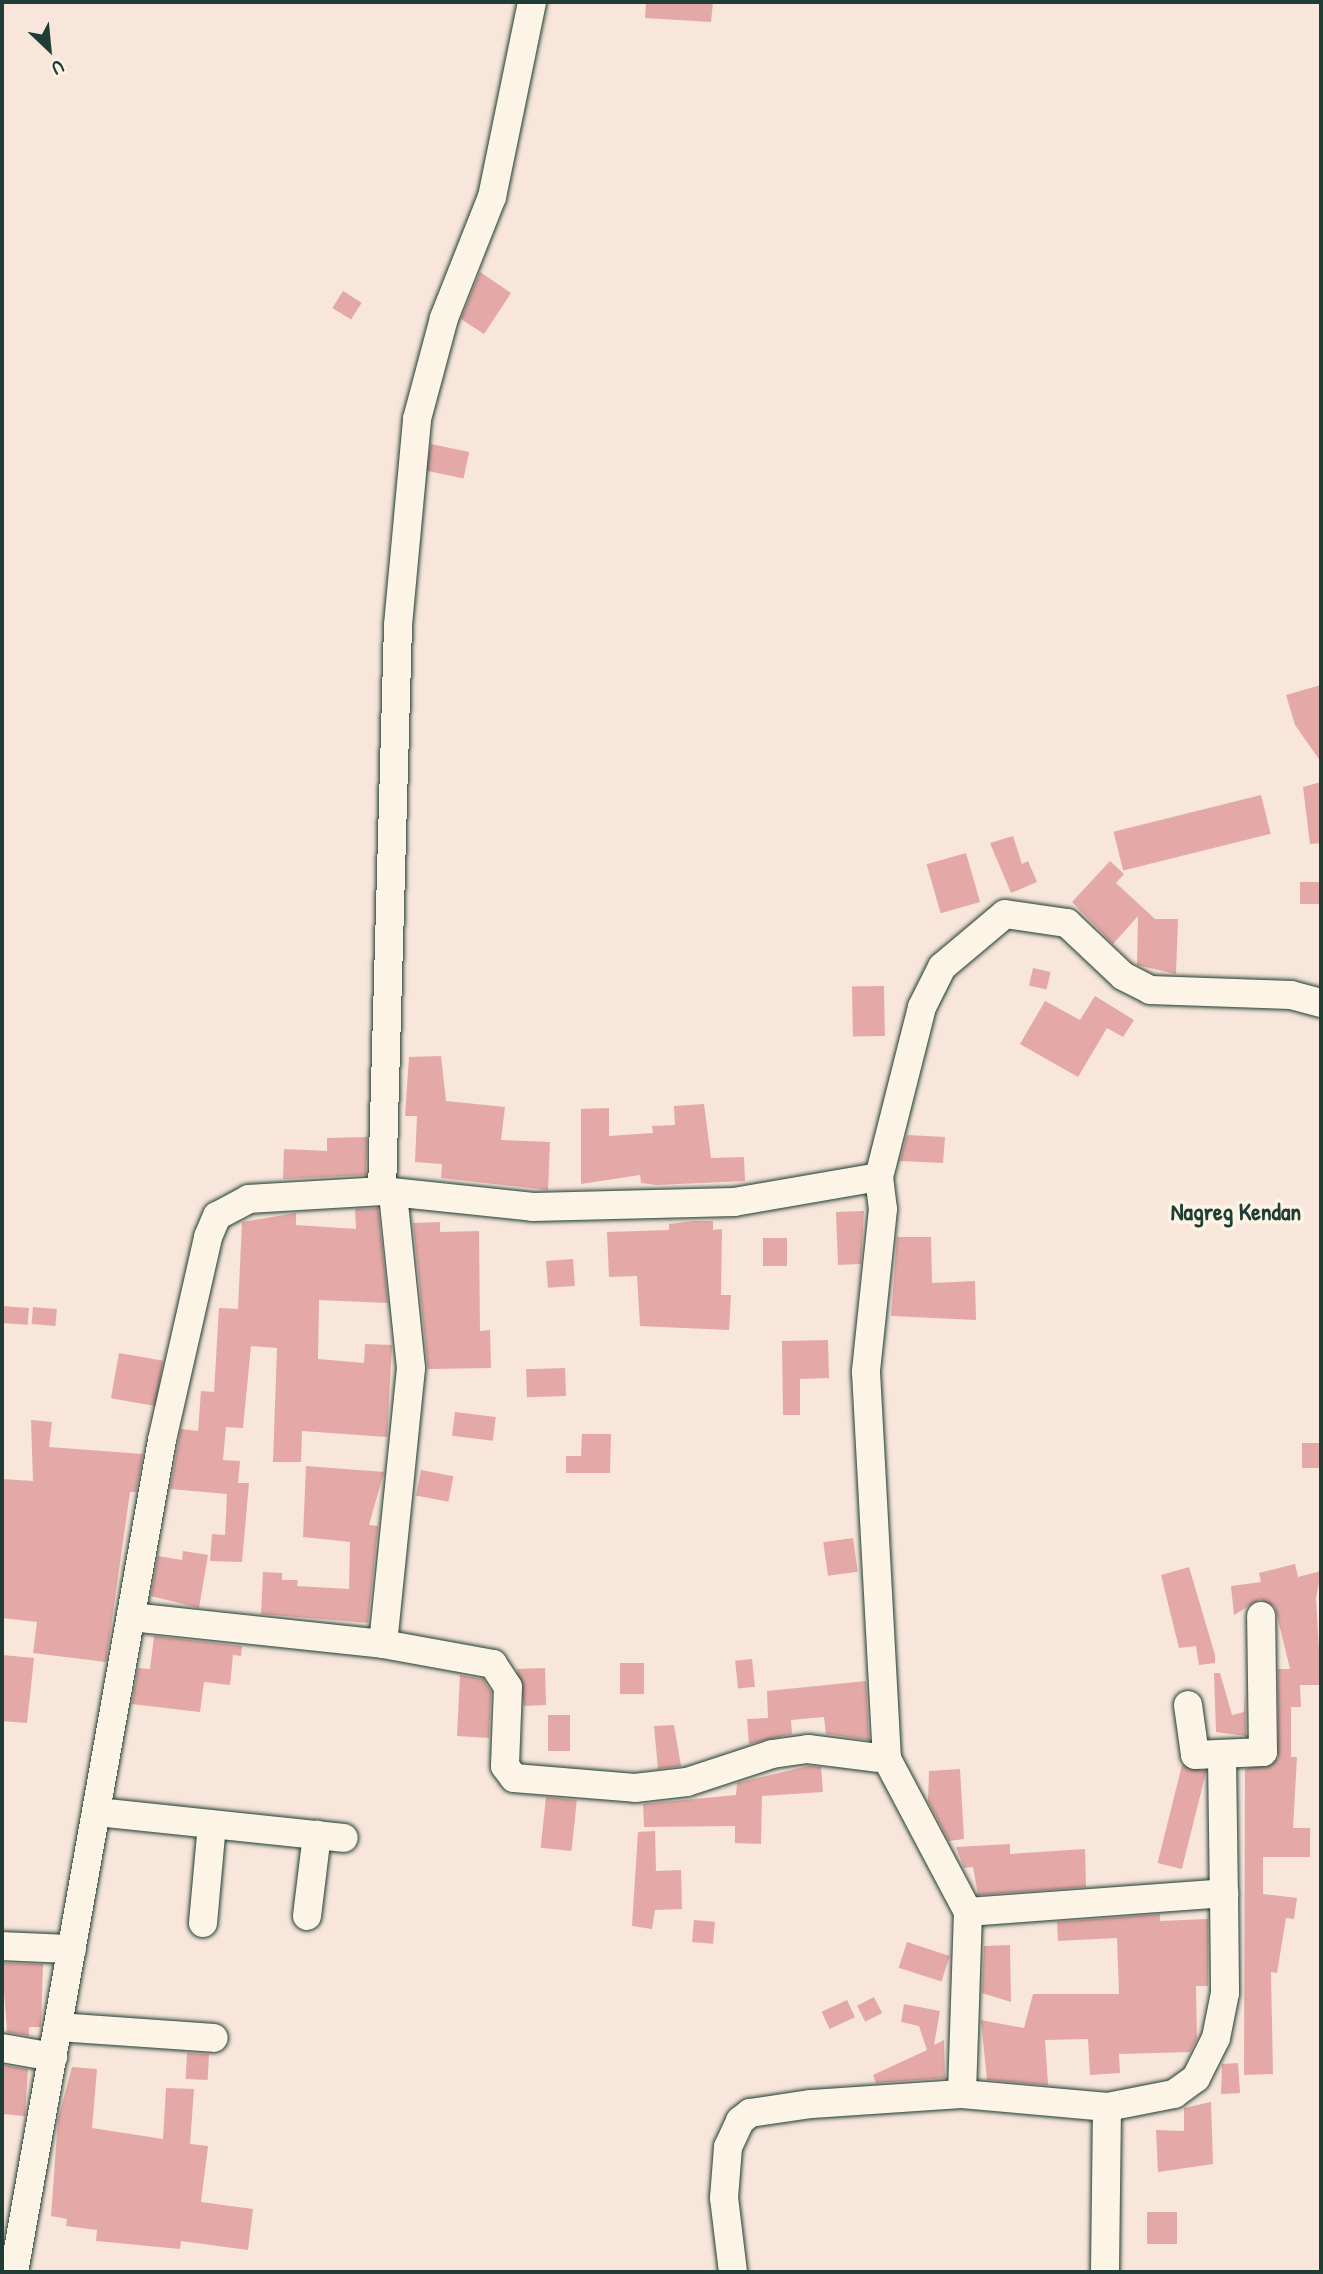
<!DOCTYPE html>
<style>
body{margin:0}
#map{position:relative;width:1323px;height:2274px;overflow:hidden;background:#f7e6d9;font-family:"Patrick Hand",sans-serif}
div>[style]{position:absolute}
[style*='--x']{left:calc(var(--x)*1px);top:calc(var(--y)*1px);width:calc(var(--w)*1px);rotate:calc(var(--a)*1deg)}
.building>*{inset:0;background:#e4a9a7;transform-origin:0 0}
.roads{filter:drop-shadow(0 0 2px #1f3d34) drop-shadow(0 0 2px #1f3d34)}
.minor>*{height:28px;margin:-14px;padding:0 14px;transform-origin:14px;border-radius:14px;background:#fcf5e5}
span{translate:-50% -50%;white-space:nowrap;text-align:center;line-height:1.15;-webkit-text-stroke:7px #fcf5e5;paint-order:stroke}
.quarter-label{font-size:24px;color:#1f3d34;font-weight:700}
.frame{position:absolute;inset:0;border:4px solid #1f3d34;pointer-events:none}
.north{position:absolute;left:14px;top:14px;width:70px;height:70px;-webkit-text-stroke:5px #fcf5e5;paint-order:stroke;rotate:154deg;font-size:19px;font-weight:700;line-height:28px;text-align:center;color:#1f3d34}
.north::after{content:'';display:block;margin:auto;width:24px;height:32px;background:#1f3d34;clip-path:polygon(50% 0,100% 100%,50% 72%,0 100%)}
</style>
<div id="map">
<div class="building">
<div style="clip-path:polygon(646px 2px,713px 2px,711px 22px,645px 18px)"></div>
<div style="clip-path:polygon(480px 272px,511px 293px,484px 334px,461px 319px)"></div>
<div style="left:343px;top:291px;width:22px;height:20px;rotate:32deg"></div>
<div style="left:431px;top:444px;width:39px;height:27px;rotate:12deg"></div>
<div style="clip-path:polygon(1321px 685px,1321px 762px,1295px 725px,1286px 695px)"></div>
<div style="clip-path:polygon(1321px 782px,1321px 843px,1310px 844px,1303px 787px)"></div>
<div style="left:1261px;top:795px;width:40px;height:152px;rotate:76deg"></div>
<div style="clip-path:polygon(1013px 836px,1022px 864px,1028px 861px,1037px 882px,1011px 893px,990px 843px)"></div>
<div style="left:966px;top:853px;width:51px;height:41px;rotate:74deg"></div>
<div style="clip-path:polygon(1110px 861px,1124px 874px,1116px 883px,1155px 919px,1178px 919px,1176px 974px,1137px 965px,1138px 916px,1113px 944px,1072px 902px)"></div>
<div style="left:1321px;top:882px;width:22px;height:21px;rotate:90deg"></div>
<div style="left:1033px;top:968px;width:18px;height:18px;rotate:13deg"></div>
<div style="left:884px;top:986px;width:50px;height:32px;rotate:89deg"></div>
<div style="clip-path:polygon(1095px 996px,1134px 1020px,1123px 1037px,1107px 1028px,1078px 1077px,1020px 1044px,1045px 1001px,1080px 1020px)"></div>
<div style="clip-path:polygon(441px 1056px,446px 1101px,505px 1107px,501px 1140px,550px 1142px,548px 1190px,441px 1178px,442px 1164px,415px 1162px,417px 1116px,405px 1116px,409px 1057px)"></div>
<div style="clip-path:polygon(704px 1104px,711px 1158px,744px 1157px,745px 1181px,657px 1185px,641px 1183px,640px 1175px,581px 1184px,581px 1109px,609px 1108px,609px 1136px,653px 1133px,652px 1126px,675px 1125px,674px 1106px)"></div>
<div style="clip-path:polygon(907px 1135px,945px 1137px,943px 1163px,900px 1161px)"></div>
<div style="clip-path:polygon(367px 1137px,366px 1175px,283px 1179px,284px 1149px,327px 1151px,327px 1138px)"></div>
<div style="clip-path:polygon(378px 1208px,388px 1303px,319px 1300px,318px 1359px,364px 1363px,365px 1344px,392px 1345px,387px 1437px,302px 1431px,301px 1462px,273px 1462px,277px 1348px,251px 1346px,243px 1428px,226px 1427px,223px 1460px,240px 1461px,238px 1483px,249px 1483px,242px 1562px,210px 1561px,212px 1534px,225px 1535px,227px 1494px,170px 1489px,181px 1429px,198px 1431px,201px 1391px,214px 1392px,219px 1308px,238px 1309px,242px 1222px,296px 1213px,296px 1225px,356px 1229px,355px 1209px)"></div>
<div style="clip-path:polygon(864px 1211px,861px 1264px,838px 1265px,836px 1212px)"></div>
<div style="clip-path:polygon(694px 1221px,713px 1221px,713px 1230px,722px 1229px,721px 1295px,731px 1295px,729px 1330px,640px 1326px,637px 1276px,609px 1277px,607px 1232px,669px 1230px,669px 1224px)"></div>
<div style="clip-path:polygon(440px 1222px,440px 1232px,479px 1231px,480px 1331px,490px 1330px,491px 1368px,428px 1369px,413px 1223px)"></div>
<div style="clip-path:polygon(897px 1237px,931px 1237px,932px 1283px,975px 1281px,976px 1320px,891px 1316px)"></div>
<div style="left:763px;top:1238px;width:24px;height:28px"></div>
<div style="left:573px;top:1259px;width:27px;height:27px;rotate:86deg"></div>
<div style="left:2px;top:1306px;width:27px;height:17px;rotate:4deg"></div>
<div style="left:33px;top:1307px;width:24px;height:17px;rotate:5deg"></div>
<div style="clip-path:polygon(828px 1340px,829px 1378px,800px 1379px,800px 1415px,783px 1415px,782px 1341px)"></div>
<div style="left:119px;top:1353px;width:45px;height:46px;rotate:10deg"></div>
<div style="left:565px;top:1368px;width:28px;height:39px;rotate:88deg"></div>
<div style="left:455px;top:1412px;width:41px;height:24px;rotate:7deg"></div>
<div style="clip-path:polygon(31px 1420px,52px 1422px,49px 1447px,143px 1454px,136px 1492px,130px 1492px,106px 1662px,33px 1653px,37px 1622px,2px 1618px,2px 1479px,33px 1481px)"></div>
<div style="clip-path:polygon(582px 1434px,611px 1434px,610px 1473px,566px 1473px,566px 1456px,581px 1456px)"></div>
<div style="left:1321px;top:1443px;width:25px;height:19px;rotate:90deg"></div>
<div style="clip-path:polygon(306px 1466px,384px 1472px,369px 1525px,378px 1526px,368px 1623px,261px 1614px,263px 1572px,282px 1573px,282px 1580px,298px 1580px,297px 1586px,349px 1589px,350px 1542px,303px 1537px)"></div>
<div style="left:421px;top:1470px;width:33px;height:26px;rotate:11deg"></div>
<div style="left:853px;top:1538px;width:34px;height:30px;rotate:82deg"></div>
<div style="clip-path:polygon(183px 1551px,208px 1555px,199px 1608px,151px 1596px,158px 1556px,182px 1560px)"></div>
<div style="clip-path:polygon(1295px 1564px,1298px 1577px,1321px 1571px,1316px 1598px,1321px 1685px,1300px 1685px,1301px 1707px,1291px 1707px,1291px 1757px,1297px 1757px,1293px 1828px,1310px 1828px,1310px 1857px,1263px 1857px,1263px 1894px,1297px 1898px,1294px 1919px,1286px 1918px,1277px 1973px,1271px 1972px,1273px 2074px,1244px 2075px,1245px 1769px,1278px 1759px,1278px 1669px,1290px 1669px,1275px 1607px,1260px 1599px,1234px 1615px,1231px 1586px,1261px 1582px,1259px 1573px)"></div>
<div style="clip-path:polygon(1189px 1567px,1215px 1655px,1215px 1663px,1199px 1665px,1196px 1646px,1179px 1648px,1161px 1575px)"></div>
<div style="clip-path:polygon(154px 1636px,242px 1646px,241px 1656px,233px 1655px,230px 1685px,204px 1682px,200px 1712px,132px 1704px,138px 1668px,150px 1669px)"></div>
<div style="clip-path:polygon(2px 1655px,34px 1658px,27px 1723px,2px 1721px)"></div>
<div style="left:752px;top:1659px;width:28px;height:17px;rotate:84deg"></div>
<div style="left:620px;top:1663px;width:24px;height:31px"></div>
<div style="clip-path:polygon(545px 1668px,546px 1705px,524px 1706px,517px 1669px)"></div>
<div style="clip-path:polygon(1214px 1673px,1220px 1673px,1232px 1715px,1244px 1712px,1245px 1691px,1246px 1736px,1216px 1732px)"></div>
<div style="clip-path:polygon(460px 1675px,483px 1679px,491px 1692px,489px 1738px,457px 1736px)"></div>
<div style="clip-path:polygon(866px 1681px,869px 1740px,826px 1734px,824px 1717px,791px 1720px,792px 1734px,749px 1744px,747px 1719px,768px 1718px,767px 1691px)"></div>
<div style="left:548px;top:1715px;width:22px;height:36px"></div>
<div style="clip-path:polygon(674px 1725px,681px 1766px,658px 1769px,654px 1726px)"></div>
<div style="left:1182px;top:1765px;width:25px;height:101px;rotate:14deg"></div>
<div style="clip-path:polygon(808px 1766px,821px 1767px,823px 1792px,762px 1796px,761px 1844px,735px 1843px,735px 1826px,644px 1827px,643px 1804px,736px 1795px,737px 1783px)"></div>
<div style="clip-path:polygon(960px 1769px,964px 1839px,949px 1841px,928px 1801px,929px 1771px)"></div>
<div style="left:546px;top:1797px;width:31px;height:51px;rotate:6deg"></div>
<div style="clip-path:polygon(655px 1831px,656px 1871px,681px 1870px,682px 1909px,655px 1910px,652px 1929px,632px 1926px,638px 1832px)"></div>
<div style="clip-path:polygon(1010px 1844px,1010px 1854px,1085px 1849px,1086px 1887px,978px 1895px,973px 1867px,964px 1868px,956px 1847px)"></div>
<div style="clip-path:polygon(1160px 1914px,1160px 1921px,1208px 1919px,1208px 1986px,1196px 1986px,1197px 2038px,1190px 2052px,1119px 2054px,1120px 2073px,1090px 2075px,1088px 2039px,1045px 2040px,1048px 2085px,987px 2080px,981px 2020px,1024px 2028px,1033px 1994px,1119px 1994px,1117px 1938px,1058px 1941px,1057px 1922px)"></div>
<div style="left:694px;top:1920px;width:21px;height:22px;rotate:5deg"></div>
<div style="left:907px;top:1942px;width:45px;height:27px;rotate:18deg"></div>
<div style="clip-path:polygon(1010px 1945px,1011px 2002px,982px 1993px,984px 1946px)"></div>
<div style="clip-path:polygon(2px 1963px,43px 1964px,41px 2027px,29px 2027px,29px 2036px,7px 2032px)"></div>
<div style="left:874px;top:1997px;width:18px;height:19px;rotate:63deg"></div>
<div style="left:847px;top:2000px;width:19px;height:28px;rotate:65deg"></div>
<div style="clip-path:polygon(904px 2004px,940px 2011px,934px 2045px,944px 2040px,945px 2078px,876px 2083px,873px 2075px,927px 2050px,919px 2026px,901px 2022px)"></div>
<div style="left:187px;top:2053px;width:22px;height:26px;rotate:3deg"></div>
<div style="clip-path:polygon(1238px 2063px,1240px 2093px,1221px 2094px,1222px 2064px)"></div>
<div style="clip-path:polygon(2px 2065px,28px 2069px,25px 2116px,2px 2114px)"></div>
<div style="clip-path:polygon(72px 2067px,97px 2069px,92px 2128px,163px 2139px,166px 2088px,194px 2089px,190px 2144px,208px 2146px,201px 2202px,253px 2209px,248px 2250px,181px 2241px,180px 2249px,96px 2241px,97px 2230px,66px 2226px,67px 2219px,51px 2216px,58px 2119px)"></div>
<div style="clip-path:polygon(1211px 2102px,1213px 2164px,1158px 2172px,1156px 2130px,1184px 2131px,1184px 2108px)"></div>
<div style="left:1147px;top:2212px;width:30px;height:32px"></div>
</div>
<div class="roads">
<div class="minor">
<div style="--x:879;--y:1177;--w:32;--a:83"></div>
<div style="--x:883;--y:1209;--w:164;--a:96"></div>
<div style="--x:866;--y:1372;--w:388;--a:86.9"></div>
<div style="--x:887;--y:1759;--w:173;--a:62.1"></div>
<div style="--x:968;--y:1912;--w:182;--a:91.9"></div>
<div style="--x:962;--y:2094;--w:146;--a:5.1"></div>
<div style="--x:1107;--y:2107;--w:165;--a:90.7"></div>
<div style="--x:382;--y:1191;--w:152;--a:6"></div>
<div style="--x:533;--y:1207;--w:201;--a:-1.4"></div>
<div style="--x:734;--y:1202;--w:147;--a:-9.8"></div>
<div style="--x:879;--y:1177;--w:175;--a:-75.8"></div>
<div style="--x:922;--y:1007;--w:45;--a:-63.4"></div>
<div style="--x:942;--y:967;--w:82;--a:-40.1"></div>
<div style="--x:1005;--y:914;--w:63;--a:8.3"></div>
<div style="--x:1067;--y:923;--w:77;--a:43.4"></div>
<div style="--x:1123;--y:976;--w:30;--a:27"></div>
<div style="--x:1150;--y:990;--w:141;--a:2"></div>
<div style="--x:1291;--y:995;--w:31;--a:15"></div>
<div style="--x:131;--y:1617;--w:253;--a:6.1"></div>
<div style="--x:383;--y:1644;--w:112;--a:10.3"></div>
<div style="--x:493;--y:1664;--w:27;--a:57"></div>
<div style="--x:508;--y:1687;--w:79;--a:92.2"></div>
<div style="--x:505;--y:1766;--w:15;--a:53"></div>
<div style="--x:514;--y:1778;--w:121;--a:4.7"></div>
<div style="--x:635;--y:1788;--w:52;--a:-6.6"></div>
<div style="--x:687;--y:1782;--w:89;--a:-18.2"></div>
<div style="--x:772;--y:1754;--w:36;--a:-8"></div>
<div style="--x:808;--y:1749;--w:80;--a:7.2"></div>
<div style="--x:383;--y:1644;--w:277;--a:-84.2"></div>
<div style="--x:411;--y:1368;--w:176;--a:-95.9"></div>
<div style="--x:1188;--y:1705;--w:50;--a:82"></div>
<div style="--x:1195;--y:1755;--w:68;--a:-2.5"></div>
<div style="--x:1263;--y:1752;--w:136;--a:-90.8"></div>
<div style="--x:1222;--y:1757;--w:136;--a:89.2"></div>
<div style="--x:97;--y:1812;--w:248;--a:6"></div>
<div style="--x:968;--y:1912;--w:257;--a:-4.2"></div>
<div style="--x:1224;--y:1893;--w:100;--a:89.4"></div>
<div style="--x:1225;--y:1993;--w:46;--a:101.3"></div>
<div style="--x:1216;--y:2038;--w:45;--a:116.6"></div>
<div style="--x:1196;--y:2078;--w:27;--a:144"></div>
<div style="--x:1174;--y:2094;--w:68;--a:169"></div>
<div style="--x:307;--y:1916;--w:82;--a:-83"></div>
<div style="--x:203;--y:1923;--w:99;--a:-84.8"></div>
<div style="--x:2;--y:1946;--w:70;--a:2.5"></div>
<div style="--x:58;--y:2027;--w:156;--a:4"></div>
<div style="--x:2;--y:2048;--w:52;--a:10"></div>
<div style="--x:14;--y:2272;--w:845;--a:-79.91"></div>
<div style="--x:162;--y:1440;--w:208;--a:-77.2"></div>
<div style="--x:208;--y:1237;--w:23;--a:-67"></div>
<div style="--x:217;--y:1216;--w:36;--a:-28"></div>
<div style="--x:249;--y:1199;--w:133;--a:-3.4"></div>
<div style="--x:382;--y:1191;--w:566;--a:-88.38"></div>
<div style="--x:398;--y:625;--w:207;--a:-84.7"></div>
<div style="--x:417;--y:419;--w:105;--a:-75"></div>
<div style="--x:444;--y:318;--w:130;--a:-68.4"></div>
<div style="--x:492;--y:197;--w:199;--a:-78.4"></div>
<div style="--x:733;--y:2272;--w:75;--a:-96.9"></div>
<div style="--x:724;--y:2198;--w:51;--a:-85.5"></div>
<div style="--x:728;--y:2147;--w:29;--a:-65"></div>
<div style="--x:740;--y:2121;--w:13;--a:-39"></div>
<div style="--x:750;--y:2113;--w:62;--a:-8.4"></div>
<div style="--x:811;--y:2104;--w:151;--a:-3.8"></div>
</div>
</div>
<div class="quarter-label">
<span style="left:1236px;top:1212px">Nagreg Kendan</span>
</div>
<div class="frame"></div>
<div class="north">U</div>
</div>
